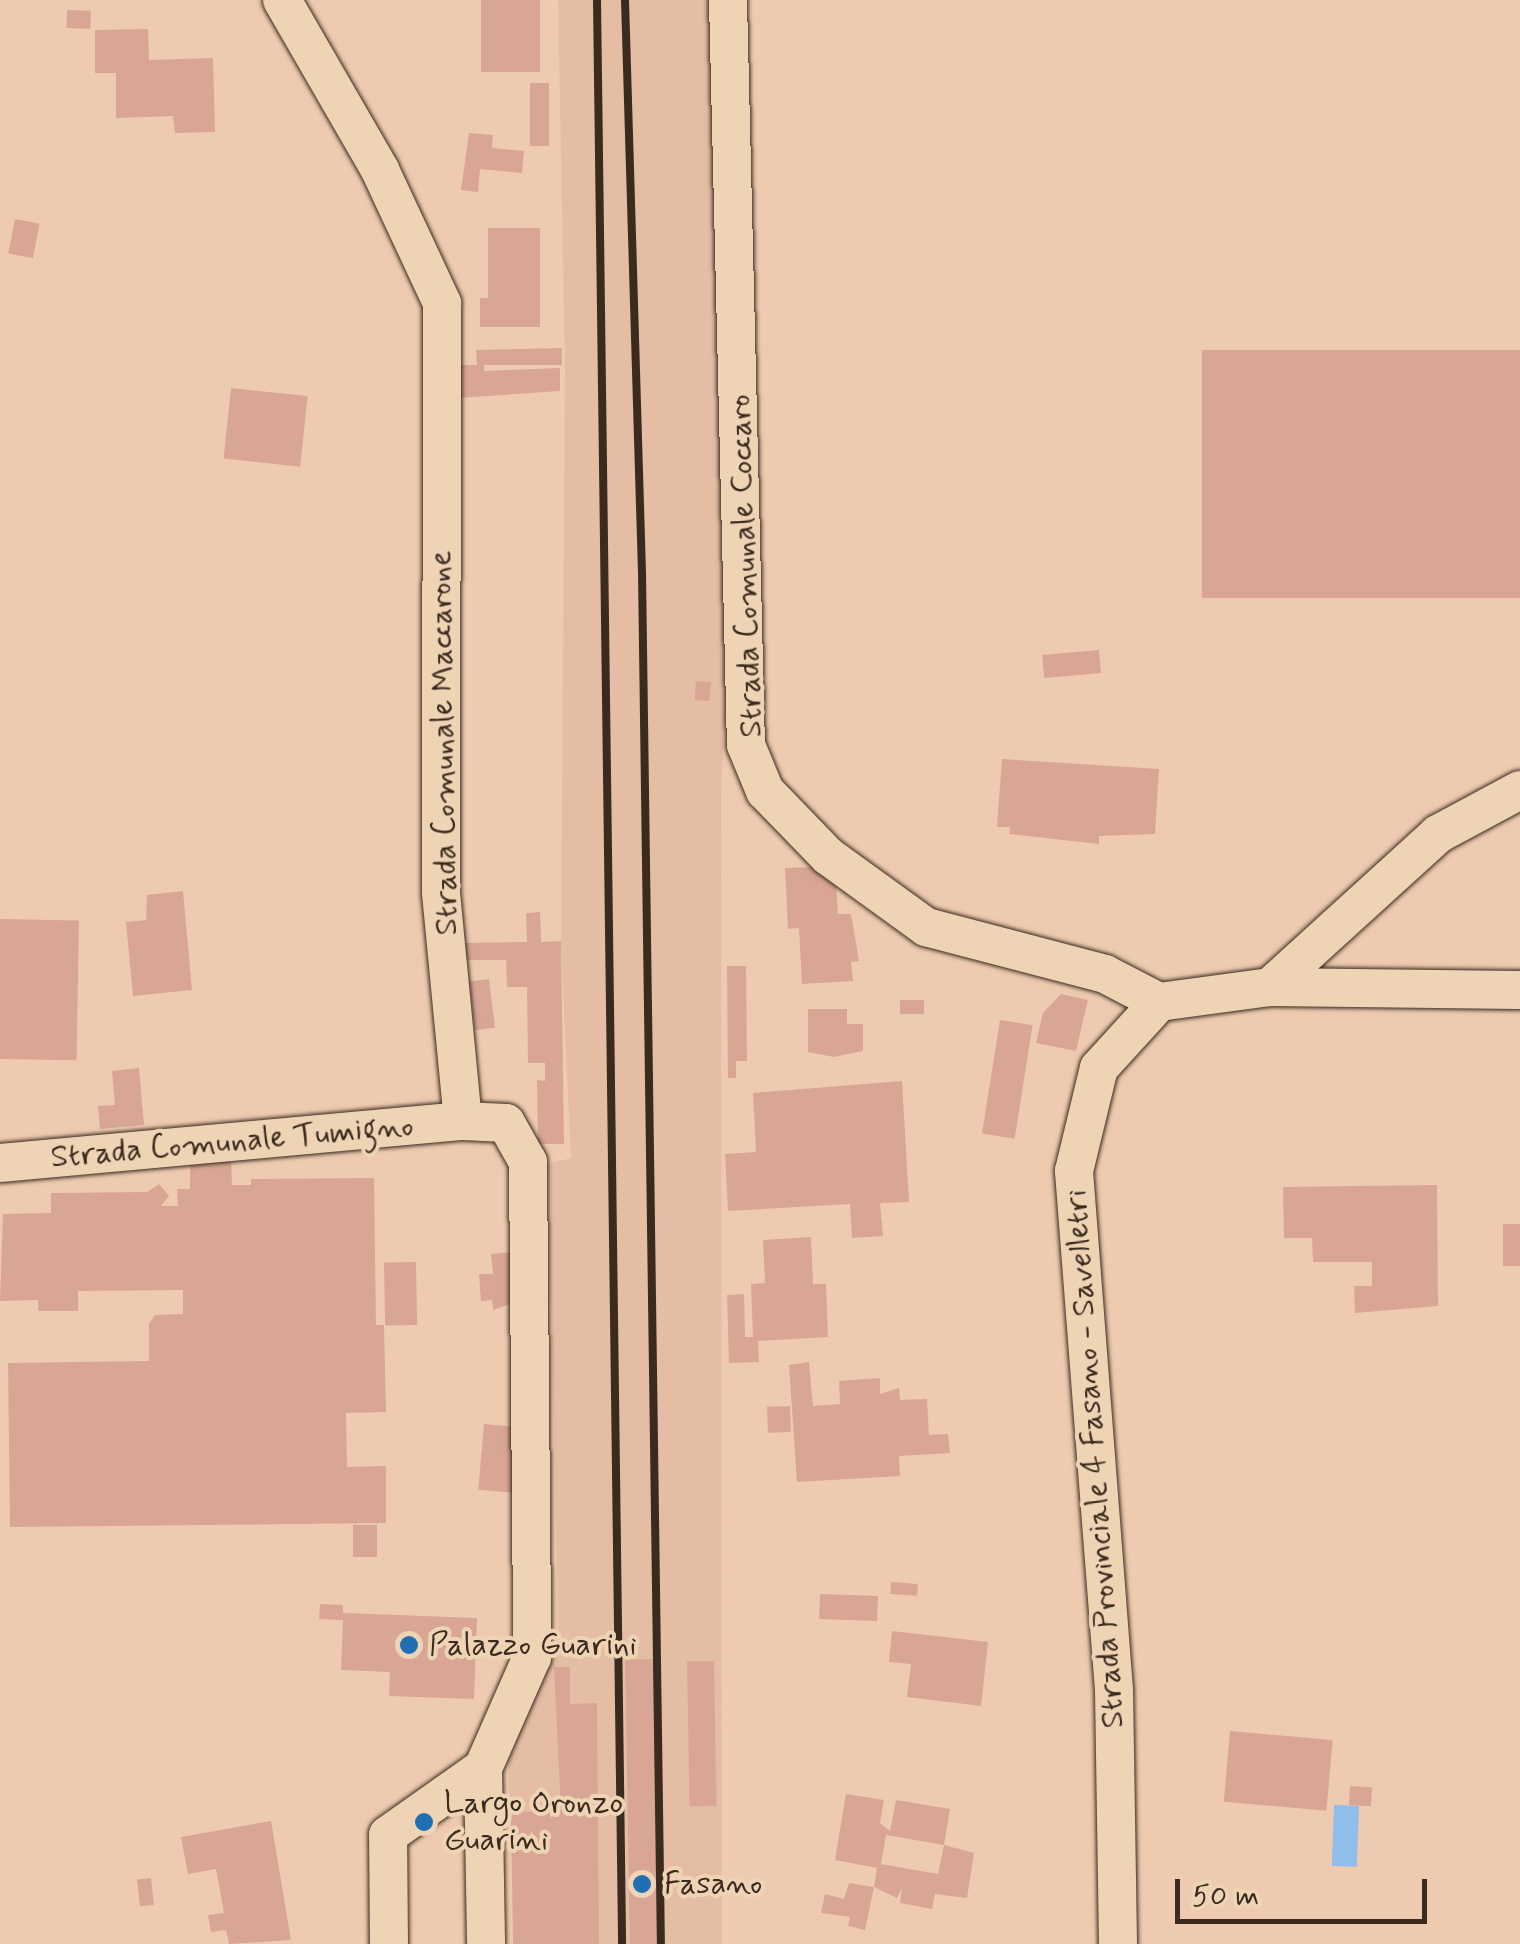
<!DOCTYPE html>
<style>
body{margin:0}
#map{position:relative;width:1520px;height:1944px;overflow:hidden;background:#eecbb0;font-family:Mynerve,sans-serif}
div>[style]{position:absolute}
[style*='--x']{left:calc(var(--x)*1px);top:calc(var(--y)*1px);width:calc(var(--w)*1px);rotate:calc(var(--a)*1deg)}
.built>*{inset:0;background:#e5bda5}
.water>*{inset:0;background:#90beea;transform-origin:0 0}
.building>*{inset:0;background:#d9a695;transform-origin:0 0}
.roads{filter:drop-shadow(0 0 2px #3b2a1e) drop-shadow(0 0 2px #3b2a1e)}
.minor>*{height:38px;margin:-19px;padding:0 19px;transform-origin:19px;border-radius:19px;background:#eed4b5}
.rail>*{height:8px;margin:-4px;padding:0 4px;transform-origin:4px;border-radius:4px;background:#3b2a1e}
.dots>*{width:28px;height:28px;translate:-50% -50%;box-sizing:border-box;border:5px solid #eed4b5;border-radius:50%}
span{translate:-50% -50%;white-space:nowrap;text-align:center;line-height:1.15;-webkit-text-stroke:8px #eed4b5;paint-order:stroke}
.street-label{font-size:32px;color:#3b2a1e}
.poi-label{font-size:32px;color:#3b2a1e}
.left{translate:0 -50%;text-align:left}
.scale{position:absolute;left:1175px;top:1879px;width:252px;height:45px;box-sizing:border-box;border:5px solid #3b2a1e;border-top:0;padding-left:12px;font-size:30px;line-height:35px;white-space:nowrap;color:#3b2a1e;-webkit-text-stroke:8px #eed4b5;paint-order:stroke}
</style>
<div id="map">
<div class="built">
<div style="clip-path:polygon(558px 0,713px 0,728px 657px,721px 791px,722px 1944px,515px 1944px,508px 1756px,559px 1644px,548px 1164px,571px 1158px,561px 946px,565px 370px)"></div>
</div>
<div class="water">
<div style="left:1334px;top:1805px;width:25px;height:61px;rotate:2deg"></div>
</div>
<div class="building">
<div style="left:481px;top:0;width:59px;height:72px"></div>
<div style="left:67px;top:10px;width:24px;height:18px;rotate:2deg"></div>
<div style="clip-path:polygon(148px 29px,149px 60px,213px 58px,215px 132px,175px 133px,173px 116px,116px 118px,116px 73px,95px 73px,95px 30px)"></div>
<div style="left:530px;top:83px;width:19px;height:63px"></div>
<div style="clip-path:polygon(469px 133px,493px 135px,492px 148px,524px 151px,522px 173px,480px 169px,478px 192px,461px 190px)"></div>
<div style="left:15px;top:219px;width:25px;height:35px;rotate:11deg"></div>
<div style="clip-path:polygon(488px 228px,540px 228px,540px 327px,480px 327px,480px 298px,488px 298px)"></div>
<div style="clip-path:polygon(562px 348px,562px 365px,484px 365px,484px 371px,560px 368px,560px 391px,459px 398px,460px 365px,477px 365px,476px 350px)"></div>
<div style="left:1520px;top:350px;width:248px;height:318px;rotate:90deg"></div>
<div style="left:231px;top:388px;width:77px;height:71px;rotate:6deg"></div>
<div style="left:1099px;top:650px;width:23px;height:57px;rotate:85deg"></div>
<div style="left:696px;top:681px;width:15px;height:19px;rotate:4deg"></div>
<div style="clip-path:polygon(1002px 759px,1159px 769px,1155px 834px,1099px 836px,1099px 844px,1009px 834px,1010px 827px,997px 827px)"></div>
<div style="clip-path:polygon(813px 867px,836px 885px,838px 914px,851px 914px,859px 961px,851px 962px,853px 981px,802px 984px,799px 928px,788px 929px,785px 868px)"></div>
<div style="clip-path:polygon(183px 891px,192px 990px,133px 996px,126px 922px,146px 920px,147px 895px)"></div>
<div style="clip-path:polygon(540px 912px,541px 942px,561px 941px,564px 1144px,538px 1144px,537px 1080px,545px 1081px,545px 1063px,528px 1063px,527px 987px,507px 987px,506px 960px,464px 960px,464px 943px,527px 942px,526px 913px)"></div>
<div style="left:0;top:919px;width:79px;height:140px;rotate:1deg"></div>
<div style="clip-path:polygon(727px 966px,746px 966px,747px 1061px,736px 1061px,736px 1078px,728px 1078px)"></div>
<div style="left:489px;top:979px;width:49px;height:20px;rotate:83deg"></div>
<div style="clip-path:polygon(1061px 994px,1088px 1000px,1076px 1051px,1036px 1043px,1043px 1013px)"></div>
<div style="left:924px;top:1000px;width:14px;height:24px;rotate:90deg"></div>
<div style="clip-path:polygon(808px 1009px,847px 1009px,847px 1024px,863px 1024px,863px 1051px,834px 1057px,808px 1052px)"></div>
<div style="left:1000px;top:1020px;width:33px;height:115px;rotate:9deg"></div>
<div style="clip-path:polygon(139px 1068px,144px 1125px,100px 1129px,98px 1106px,115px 1105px,112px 1071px)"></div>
<div style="clip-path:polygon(902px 1081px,909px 1202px,880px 1203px,883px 1236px,852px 1238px,850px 1204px,728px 1211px,725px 1154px,756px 1152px,753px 1093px)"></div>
<div style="clip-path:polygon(231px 1155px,232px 1185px,251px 1185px,251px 1179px,374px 1178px,376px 1325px,384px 1325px,386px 1412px,346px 1413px,347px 1467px,386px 1466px,386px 1523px,10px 1527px,8px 1363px,149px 1361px,149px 1324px,155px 1315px,183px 1314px,183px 1290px,78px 1291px,78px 1311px,38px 1311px,38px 1300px,0 1301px,3px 1214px,51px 1213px,51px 1193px,147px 1192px,159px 1184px,169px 1196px,161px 1206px,178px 1206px,177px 1189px,190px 1189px,190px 1156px)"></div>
<div style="clip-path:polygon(1437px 1185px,1438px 1306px,1355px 1313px,1354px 1286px,1372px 1286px,1372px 1262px,1313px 1262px,1312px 1238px,1284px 1238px,1283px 1187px)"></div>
<div style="left:1503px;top:1224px;width:17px;height:42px"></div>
<div style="clip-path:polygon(811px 1237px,813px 1284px,826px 1284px,828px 1337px,758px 1341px,759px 1362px,729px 1363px,727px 1295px,744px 1294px,745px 1337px,753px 1337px,751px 1284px,765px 1283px,763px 1240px)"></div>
<div style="clip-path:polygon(514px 1252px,519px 1301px,493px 1310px,492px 1300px,481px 1301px,479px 1274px,493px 1274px,491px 1254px)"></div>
<div style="left:416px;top:1262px;width:63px;height:32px;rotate:89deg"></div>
<div style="clip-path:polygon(809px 1362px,813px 1406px,840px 1404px,839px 1381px,880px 1378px,880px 1394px,899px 1388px,900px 1400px,927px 1399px,929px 1435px,948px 1434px,950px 1453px,899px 1456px,900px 1476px,797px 1482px,789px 1365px)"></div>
<div style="left:790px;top:1406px;width:26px;height:23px;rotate:88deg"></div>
<div style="left:484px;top:1424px;width:36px;height:66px;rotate:5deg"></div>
<div style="left:353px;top:1525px;width:24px;height:32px"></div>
<div style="left:891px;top:1582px;width:27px;height:12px;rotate:4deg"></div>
<div style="left:820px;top:1594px;width:58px;height:25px;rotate:2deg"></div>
<div style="clip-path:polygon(320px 1604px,343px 1605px,343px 1613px,477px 1618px,474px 1699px,389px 1696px,390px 1672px,341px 1670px,343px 1620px,319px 1619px)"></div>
<div style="clip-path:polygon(892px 1631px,988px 1642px,981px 1706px,907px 1697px,911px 1664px,889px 1662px)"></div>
<div style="left:654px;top:1659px;width:285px;height:29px;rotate:89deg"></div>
<div style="left:714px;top:1661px;width:145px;height:27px;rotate:89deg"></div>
<div style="clip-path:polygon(554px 1667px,570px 1667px,570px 1704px,597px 1703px,599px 1944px,513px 1944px,511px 1812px,561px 1811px)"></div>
<div style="left:1230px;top:1731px;width:103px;height:71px;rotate:5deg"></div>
<div style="left:1350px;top:1786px;width:22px;height:19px;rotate:3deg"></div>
<div style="clip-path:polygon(846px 1794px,884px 1800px,880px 1823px,890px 1831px,896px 1800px,950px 1809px,944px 1845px,886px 1835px,881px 1864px,938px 1874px,944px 1845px,974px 1853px,967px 1898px,935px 1894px,932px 1909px,900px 1903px,902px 1888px,897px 1898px,874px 1887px,877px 1868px,835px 1860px)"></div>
<div style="clip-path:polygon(271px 1821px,291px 1940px,229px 1944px,226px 1930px,211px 1932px,208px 1915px,224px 1913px,216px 1869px,188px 1874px,181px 1837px)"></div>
<div style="left:151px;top:1878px;width:27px;height:14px;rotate:84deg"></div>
<div style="clip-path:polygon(849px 1883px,874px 1887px,865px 1930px,848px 1926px,850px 1917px,821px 1913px,825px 1894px,844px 1899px)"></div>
</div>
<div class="roads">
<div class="minor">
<div style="--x:282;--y:0;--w:196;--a:60"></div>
<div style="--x:380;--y:170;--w:147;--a:65"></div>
<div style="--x:442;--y:303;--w:590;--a:90.1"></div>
<div style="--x:441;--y:893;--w:229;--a:84.5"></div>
<div style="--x:463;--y:1121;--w:43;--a:2.7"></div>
<div style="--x:506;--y:1123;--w:45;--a:60.6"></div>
<div style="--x:528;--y:1162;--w:495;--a:89.5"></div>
<div style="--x:532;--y:1657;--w:121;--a:113.8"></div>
<div style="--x:483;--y:1768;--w:176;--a:89"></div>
<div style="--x:728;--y:0;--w:745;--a:88.62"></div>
<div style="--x:746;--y:745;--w:50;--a:67.6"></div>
<div style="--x:765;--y:791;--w:91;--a:45.9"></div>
<div style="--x:828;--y:856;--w:121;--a:35.9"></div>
<div style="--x:926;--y:927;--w:185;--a:14.7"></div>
<div style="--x:1105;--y:974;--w:61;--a:27.4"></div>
<div style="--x:1270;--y:987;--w:227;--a:-42.3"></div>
<div style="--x:1438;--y:834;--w:93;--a:-28.2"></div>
<div style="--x:0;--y:1163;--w:465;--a:-5.2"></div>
<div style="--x:389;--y:1944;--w:109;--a:-90.5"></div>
<div style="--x:388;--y:1835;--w:116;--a:-35.2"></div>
<div style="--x:1118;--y:1944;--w:254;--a:-90.9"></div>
<div style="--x:1114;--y:1690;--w:521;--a:-94.41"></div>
<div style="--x:1074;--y:1171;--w:106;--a:-76.4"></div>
<div style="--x:1099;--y:1068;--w:89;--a:-47.7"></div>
<div style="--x:1159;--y:1002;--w:112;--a:-7.7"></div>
<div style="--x:1270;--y:987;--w:250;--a:0.7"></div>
</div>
</div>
<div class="rail">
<div style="--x:597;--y:0;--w:1944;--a:89.26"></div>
<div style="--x:625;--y:0;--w:573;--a:88.3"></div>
<div style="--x:642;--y:573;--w:1371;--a:89.21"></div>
</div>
<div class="dots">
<div style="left:409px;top:1645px;background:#1f6fb2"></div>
<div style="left:424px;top:1822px;background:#1f6fb2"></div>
<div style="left:642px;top:1884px;background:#1f6fb2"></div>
</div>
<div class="street-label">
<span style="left:746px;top:566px;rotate:-92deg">Strada Comunale Coccaro</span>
<span style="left:444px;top:743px;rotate:-91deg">Strada Comunale Maccarone</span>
<span style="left:232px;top:1142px;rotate:-5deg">Strada Comunale Tumigno</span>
<span style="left:1095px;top:1459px;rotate:-94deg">Strada Provinciale 4 Fasano - Savelletri</span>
</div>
<div class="poi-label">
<span class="left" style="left:429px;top:1645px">Palazzo Guarini</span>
<span class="left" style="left:444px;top:1822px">Largo Oronzo<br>Guarini</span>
<span class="left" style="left:664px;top:1884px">Fasano</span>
</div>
<div class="scale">50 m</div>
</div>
